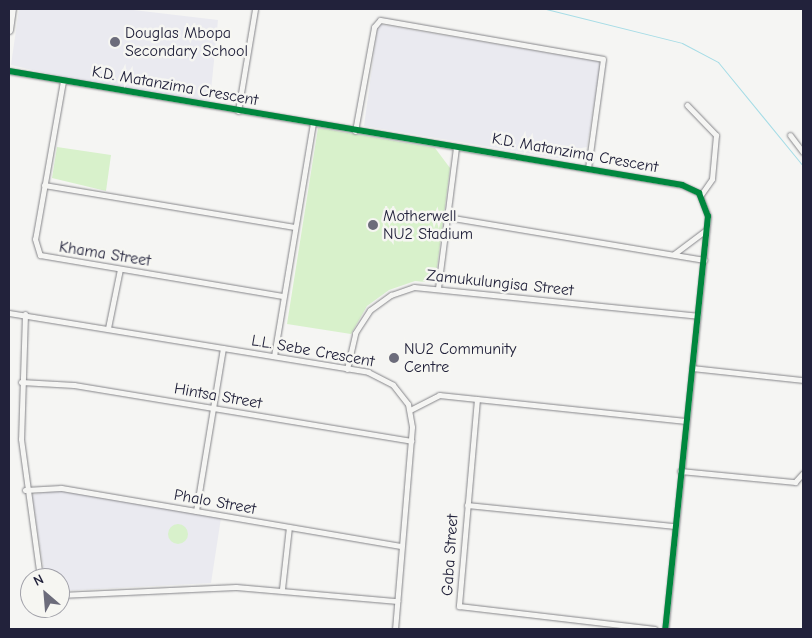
<!DOCTYPE html>
<style>
body{margin:0}
#map{position:relative;width:812px;height:638px;overflow:hidden;background:#f5f5f3;font-family:"Comic Neue",sans-serif}
div>[style]{position:absolute}
[style*='--x']{left:calc(var(--x)*1px);top:calc(var(--y)*1px);width:calc(var(--w)*1px);rotate:calc(var(--a)*1deg)}
.built>*{inset:0;background:#eaeaf0}
.green>*{inset:0;background:#d8f1cb}
.round{border-radius:50%}
.stream>*{height:1px;margin:-0.5px;padding:0 0.5px;transform-origin:0.5px;border-radius:0.5px;background:#a5dce6}
.roads{filter:drop-shadow(0 0 1px #858589) drop-shadow(0 0 1px #858589)}
.street>*{height:5px;margin:-2.5px;padding:0 2.5px;transform-origin:2.5px;border-radius:2.5px;background:#f5f5f3}
.secondary>*{height:8px;margin:-4px;padding:0 4px;transform-origin:4px;border-radius:4px;background:#f5f5f3}
.cycleway>*{height:6px;margin:-3px;padding:0 3px;transform-origin:3px;border-radius:3px;background:#00873e}
.dots>*{width:14px;height:14px;translate:-50% -50%;box-sizing:border-box;border:2px solid #f6f6f2;border-radius:50%}
span{translate:-50% -50%;white-space:nowrap;text-align:center;line-height:1.15;-webkit-text-stroke:5px #f6f6f2;paint-order:stroke}
.poi-label{font-size:16px;color:#22223b}
.left{translate:0 -50%;text-align:left}
.street-label{font-size:16px;color:#22223b}
.frame{position:absolute;inset:0;border:10px solid #22223b;pointer-events:none}
.north{position:absolute;left:20px;top:568px;width:50px;height:50px;box-sizing:border-box;background:#f6f6f2;border:1px solid #a1a1a9;border-radius:50%;rotate:333deg;font-size:14px;font-weight:700;line-height:20px;text-align:center;color:#22223b}
.north::after{content:'';display:block;margin:auto;width:18px;height:22px;background:#6c6c7b;clip-path:polygon(50% 0,100% 100%,50% 72%,0 100%)}
</style>
<div id="map">
<div class="built">
<div style="clip-path:polygon(19px 9px,125px 9px,218px 20px,210px 101px,109px 88px,11px 65px)"></div>
<div style="clip-path:polygon(378px 24px,601px 62px,587px 147px,570px 150px,569px 160px,364px 126px)"></div>
<div style="clip-path:polygon(54px 490px,221px 518px,211px 583px,60px 591px,60px 578px,45px 578px,32px 495px)"></div>
</div>
<div class="green">
<div style="clip-path:polygon(318px 128px,435px 148px,450px 168px,435px 283px,415px 281px,389px 290px,367px 306px,351px 334px,287px 324px)"></div>
<div style="clip-path:polygon(57px 147px,111px 155px,106px 191px,52px 178px)"></div>
<div class="round" style="left:168px;top:524px;width:20px;height:20px"></div>
</div>
<div class="stream">
<div style="--x:546;--y:9;--w:140;--a:14"></div>
<div style="--x:682;--y:43;--w:41;--a:27.8"></div>
<div style="--x:718;--y:62;--w:134;--a:50.7"></div>
</div>
<div class="roads">
<div class="street">
<div style="--x:9;--y:71;--w:683;--a:9.61"></div>
<div style="--x:682;--y:185;--w:19;--a:25"></div>
<div style="--x:699;--y:193;--w:25;--a:69"></div>
<div style="--x:708;--y:216;--w:415;--a:95.9"></div>
<div style="--x:63;--y:81;--w:160;--a:100"></div>
<div style="--x:35;--y:239;--w:17;--a:73"></div>
<div style="--x:40;--y:255;--w:246;--a:9.6"></div>
<div style="--x:687;--y:105;--w:42;--a:46"></div>
<div style="--x:716;--y:135;--w:44;--a:95.2"></div>
<div style="--x:712;--y:179;--w:19;--a:125"></div>
<div style="--x:238;--y:111;--w:103;--a:-80.5"></div>
<div style="--x:355;--y:131;--w:106;--a:-79.6"></div>
<div style="--x:374;--y:27;--w:9;--a:-49"></div>
<div style="--x:380;--y:20;--w:226;--a:9.9"></div>
<div style="--x:603;--y:59;--w:111;--a:97.8"></div>
<div style="--x:790;--y:135;--w:21;--a:53"></div>
<div style="--x:44;--y:185;--w:254;--a:9.5"></div>
<div style="--x:447;--y:217;--w:261;--a:9.5"></div>
<div style="--x:674;--y:254;--w:40;--a:-37"></div>
<div style="--x:438;--y:288;--w:142;--a:-82.7"></div>
<div style="--x:9;--y:313;--w:364;--a:9.3"></div>
<div style="--x:368;--y:372;--w:28;--a:27"></div>
<div style="--x:393;--y:385;--w:24;--a:52"></div>
<div style="--x:408;--y:404;--w:23;--a:80"></div>
<div style="--x:412;--y:427;--w:203;--a:94.8"></div>
<div style="--x:25;--y:314;--w:125;--a:91.8"></div>
<div style="--x:21;--y:439;--w:140;--a:82.2"></div>
<div style="--x:108;--y:328;--w:60;--a:-78.5"></div>
<div style="--x:274;--y:356;--w:236;--a:-80.5"></div>
<div style="--x:692;--y:368;--w:112;--a:6.2"></div>
<div style="--x:347;--y:369;--w:37;--a:-77"></div>
<div style="--x:355;--y:333;--w:27;--a:-57"></div>
<div style="--x:370;--y:310;--w:26;--a:-36"></div>
<div style="--x:391;--y:295;--w:24;--a:-19"></div>
<div style="--x:414;--y:287;--w:285;--a:5.8"></div>
<div style="--x:21;--y:382;--w:53;--a:3.2"></div>
<div style="--x:74;--y:385;--w:342;--a:9.4"></div>
<div style="--x:477;--y:399;--w:208;--a:95"></div>
<div style="--x:459;--y:606;--w:197;--a:6.7"></div>
<div style="--x:410;--y:410;--w:33;--a:-27"></div>
<div style="--x:439;--y:395;--w:248;--a:6"></div>
<div style="--x:680;--y:471;--w:116;--a:5.5"></div>
<div style="--x:795;--y:482;--w:12;--a:-48"></div>
<div style="--x:25;--y:490;--w:36;--a:-3"></div>
<div style="--x:61;--y:488;--w:345;--a:9.7"></div>
<div style="--x:467;--y:505;--w:209;--a:5.8"></div>
<div style="--x:196;--y:511;--w:165;--a:-80.6"></div>
<div style="--x:282;--y:589;--w:62;--a:-83.6"></div>
<div style="--x:60;--y:595;--w:176;--a:-2.6"></div>
<div style="--x:236;--y:587;--w:162;--a:5"></div>
</div>
<div class="secondary">
<div style="--x:9;--y:30;--w:21;--a:-82"></div>
</div>
</div>
<div class="cycleway">
<div style="--x:9;--y:71;--w:683;--a:9.61"></div>
<div style="--x:682;--y:185;--w:19;--a:25"></div>
<div style="--x:699;--y:193;--w:25;--a:69"></div>
<div style="--x:708;--y:216;--w:415;--a:95.9"></div>
</div>
<div class="dots">
<div style="left:115px;top:42px;background:#6c6c7b"></div>
<div style="left:373px;top:225px;background:#6c6c7b"></div>
<div style="left:394px;top:358px;background:#6c6c7b"></div>
</div>
<div class="poi-label">
<span class="left" style="left:125px;top:42px">Douglas Mbopa<br>Secondary School</span>
<span class="left" style="left:383px;top:225px">Motherwell<br>NU2 Stadium</span>
<span class="left" style="left:404px;top:358px">NU2 Community<br>Centre</span>
</div>
<div class="street-label">
<span style="left:175px;top:86px;rotate:10deg">K.D. Matanzima Crescent</span>
<span style="left:575px;top:153px;rotate:10deg">K.D. Matanzima Crescent</span>
<span style="left:105px;top:254px;rotate:9deg">Khama Street</span>
<span style="left:500px;top:283px;rotate:6deg">Zamukulungisa Street</span>
<span style="left:313px;top:351px;rotate:10deg">L.L. Sebe Crescent</span>
<span style="left:218px;top:396px;rotate:10deg">Hintsa Street</span>
<span style="left:215px;top:502px;rotate:10deg">Phalo Street</span>
<span style="left:450px;top:555px;rotate:-86deg">Gaba Street</span>
</div>
<div class="frame"></div>
<div class="north">N</div>
</div>
